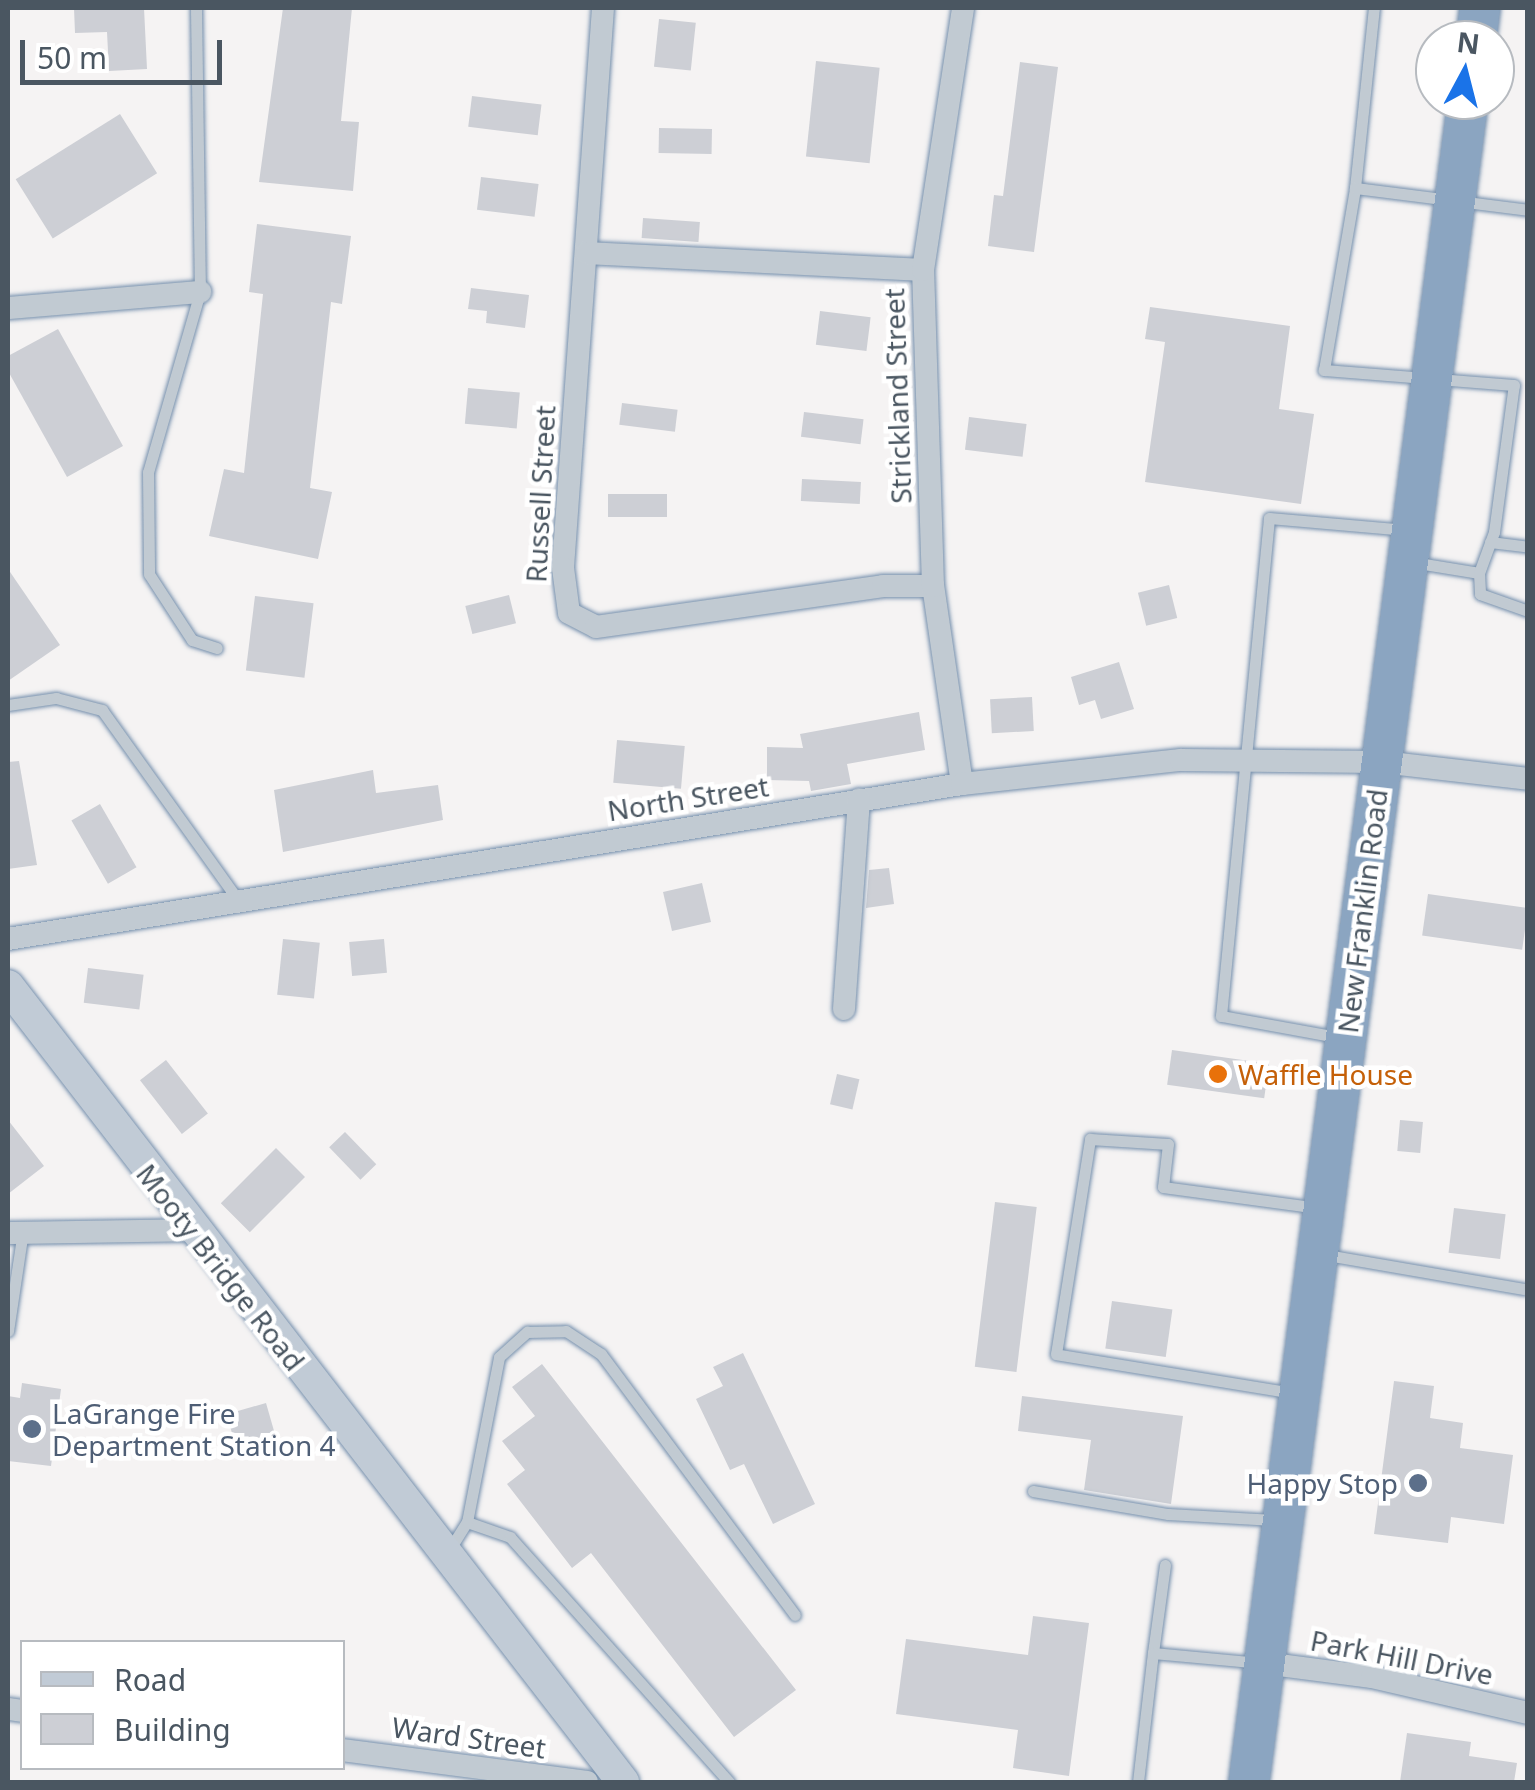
<!DOCTYPE html>
<style>
body{margin:0}
#map{position:relative;width:1535px;height:1790px;overflow:hidden;background:#f5f3f3;font-family:"Noto Sans",sans-serif}
div>[style]{position:absolute}
[style*='--x']{left:calc(var(--x)*1px);top:calc(var(--y)*1px);width:calc(var(--w)*1px);rotate:calc(var(--a)*1deg)}
.building>*{inset:0;background:#cdcfd5;transform-origin:0 0}
.roads{filter:drop-shadow(0 0 2px #7690ad) drop-shadow(0 0 2px #7690ad)}
.lane>*{height:11px;margin:-5.5px;padding:0 5.5px;transform-origin:5.5px;border-radius:5.5px;background:#c1cad2}
.street>*{height:22px;margin:-11px;padding:0 11px;transform-origin:11px;border-radius:11px;background:#c1cad2}
.secondary>*{height:32px;margin:-16px;padding:0 16px;transform-origin:16px;border-radius:16px;background:#c1cbd6}
.highway>*{height:40px;margin:-20px;padding:0 20px;transform-origin:20px;border-radius:20px;background:#8ba5c1}
.dots>*{width:28px;height:28px;translate:-50% -50%;box-sizing:border-box;border:5px solid #fff;border-radius:50%}
span{translate:-50% -50%;white-space:nowrap;text-align:center;line-height:1.15;-webkit-text-stroke:9px #fff;paint-order:stroke}
.street-label{font-size:28px;color:#4a5661}
.food-label{font-size:28px;color:#c56008}
.left{translate:0 -50%;text-align:left}
.service-label{font-size:28px;color:#4e5e75}
.right{translate:-100% -50%;text-align:right}
.frame{position:absolute;inset:0;border:10px solid #4a5661;pointer-events:none}
.legend{position:absolute;left:20px;top:1640px;width:325px;height:130px;box-sizing:border-box;background:#fff;border:2px solid #b7bbc0;margin:0;padding:12px 18px;list-style:none;font-size:30px;color:#4a5661}
.legend li{display:flex;align-items:center;gap:20px;height:50px}
.legend b{width:50px;border:2px solid #b7bbc0}
.north{position:absolute;left:1415px;top:20px;width:100px;height:100px;box-sizing:border-box;background:#fff;border:2px solid #b7bbc0;border-radius:50%;rotate:7deg;font-size:28px;font-weight:700;line-height:40px;text-align:center;color:#4a5661}
.north::after{content:'';display:block;margin:auto;width:35px;height:45px;background:#1a73e8;clip-path:polygon(50% 0,100% 100%,50% 72%,0 100%)}
.scale{position:absolute;left:20px;top:40px;width:202px;height:45px;box-sizing:border-box;border:5px solid #4a5661;border-top:0;padding-left:12px;font-size:30px;line-height:35px;white-space:nowrap;color:#4a5661;-webkit-text-stroke:8px #fff;paint-order:stroke}
</style>
<div id="map">
<div class="building">
<div style="clip-path:polygon(74px 8px,144px 8px,147px 69px,109px 71px,107px 32px,75px 33px)"></div>
<div style="clip-path:polygon(283px 8px,352px 8px,341px 121px,359px 122px,353px 191px,259px 182px)"></div>
<div style="left:659px;top:19px;width:37px;height:48px;rotate:6deg"></div>
<div style="left:816px;top:61px;width:64px;height:96px;rotate:6deg"></div>
<div style="clip-path:polygon(1020px 62px,1058px 67px,1034px 252px,988px 246px,994px 195px,1003px 196px)"></div>
<div style="left:472px;top:96px;width:70px;height:31px;rotate:7deg"></div>
<div style="left:120px;top:114px;width:70px;height:123px;rotate:58deg"></div>
<div style="left:659px;top:128px;width:53px;height:25px;rotate:1deg"></div>
<div style="left:481px;top:177px;width:58px;height:33px;rotate:7deg"></div>
<div style="left:643px;top:218px;width:57px;height:20px;rotate:4deg"></div>
<div style="clip-path:polygon(257px 224px,351px 236px,342px 304px,331px 302px,310px 488px,332px 492px,318px 559px,209px 536px,224px 469px,244px 473px,263px 294px,249px 292px)"></div>
<div style="clip-path:polygon(471px 288px,529px 295px,525px 328px,486px 323px,487px 311px,468px 309px)"></div>
<div style="clip-path:polygon(1150px 307px,1290px 326px,1279px 409px,1314px 414px,1301px 504px,1145px 482px,1165px 342px,1145px 339px)"></div>
<div style="left:820px;top:311px;width:51px;height:34px;rotate:7deg"></div>
<div style="clip-path:polygon(58px 329px,123px 446px,67px 477px,8px 371px,8px 356px)"></div>
<div style="left:468px;top:388px;width:52px;height:36px;rotate:5deg"></div>
<div style="left:622px;top:403px;width:56px;height:22px;rotate:7deg"></div>
<div style="left:804px;top:412px;width:60px;height:25px;rotate:7deg"></div>
<div style="left:969px;top:417px;width:58px;height:33px;rotate:7deg"></div>
<div style="left:802px;top:479px;width:59px;height:22px;rotate:3deg"></div>
<div style="left:608px;top:494px;width:59px;height:23px"></div>
<div style="clip-path:polygon(8px 569px,60px 645px,8px 681px)"></div>
<div style="left:1169px;top:585px;width:34px;height:32px;rotate:76deg"></div>
<div style="left:509px;top:595px;width:29px;height:45px;rotate:76deg"></div>
<div style="left:255px;top:596px;width:59px;height:75px;rotate:7deg"></div>
<div style="clip-path:polygon(1119px 662px,1134px 709px,1101px 719px,1095px 700px,1079px 705px,1071px 677px)"></div>
<div style="left:1032px;top:697px;width:34px;height:42px;rotate:87deg"></div>
<div style="clip-path:polygon(919px 712px,925px 750px,847px 764px,851px 784px,811px 791px,809px 781px,767px 780px,767px 747px,803px 748px,800px 734px)"></div>
<div style="left:617px;top:740px;width:68px;height:43px;rotate:5deg"></div>
<div style="clip-path:polygon(19px 761px,37px 865px,8px 869px,8px 762px)"></div>
<div style="clip-path:polygon(373px 770px,376px 793px,438px 785px,443px 820px,283px 852px,274px 790px)"></div>
<div style="left:100px;top:804px;width:73px;height:33px;rotate:60deg"></div>
<div style="clip-path:polygon(889px 868px,894px 904px,866px 908px,869px 870px)"></div>
<div style="left:702px;top:883px;width:40px;height:40px;rotate:77deg"></div>
<div style="left:1428px;top:894px;width:101px;height:42px;rotate:8deg"></div>
<div style="left:283px;top:939px;width:37px;height:56px;rotate:6deg"></div>
<div style="left:384px;top:939px;width:34px;height:35px;rotate:85deg"></div>
<div style="left:88px;top:968px;width:56px;height:35px;rotate:7deg"></div>
<div style="left:1172px;top:1050px;width:98px;height:35px;rotate:8deg"></div>
<div style="left:166px;top:1060px;width:68px;height:33px;rotate:52deg"></div>
<div style="left:837px;top:1074px;width:23px;height:31px;rotate:13deg"></div>
<div style="clip-path:polygon(8px 1120px,44px 1166px,8px 1194px)"></div>
<div style="left:1400px;top:1120px;width:23px;height:31px;rotate:5deg"></div>
<div style="left:345px;top:1132px;width:45px;height:22px;rotate:46deg"></div>
<div style="left:276px;top:1148px;width:41px;height:78px;rotate:45deg"></div>
<div style="left:995px;top:1202px;width:42px;height:166px;rotate:7deg"></div>
<div style="left:1454px;top:1208px;width:52px;height:45px;rotate:7deg"></div>
<div style="left:1112px;top:1301px;width:61px;height:48px;rotate:8deg"></div>
<div style="clip-path:polygon(743px 1353px,815px 1504px,773px 1524px,744px 1464px,730px 1470px,696px 1399px,723px 1386px,713px 1367px)"></div>
<div style="clip-path:polygon(542px 1364px,796px 1690px,734px 1737px,591px 1553px,572px 1568px,507px 1484px,525px 1470px,502px 1441px,535px 1416px,512px 1387px)"></div>
<div style="clip-path:polygon(1394px 1381px,1434px 1386px,1430px 1418px,1463px 1423px,1460px 1448px,1513px 1455px,1504px 1524px,1451px 1517px,1448px 1543px,1374px 1534px)"></div>
<div style="clip-path:polygon(22px 1383px,61px 1389px,51px 1466px,8px 1461px,8px 1396px,20px 1398px)"></div>
<div style="clip-path:polygon(1022px 1396px,1183px 1416px,1171px 1504px,1084px 1490px,1091px 1440px,1018px 1431px)"></div>
<div style="left:266px;top:1403px;width:44px;height:41px;rotate:74deg"></div>
<div style="clip-path:polygon(1033px 1616px,1089px 1623px,1069px 1776px,1013px 1768px,1018px 1730px,896px 1714px,906px 1639px,1028px 1655px)"></div>
<div style="clip-path:polygon(1407px 1733px,1471px 1742px,1469px 1756px,1517px 1763px,1514px 1782px,1400px 1782px)"></div>
</div>
<div class="roads">
<div class="lane">
<div style="--x:196;--y:8;--w:284;--a:89.2"></div>
<div style="--x:200;--y:292;--w:187;--a:106.1"></div>
<div style="--x:148;--y:472;--w:102;--a:89.4"></div>
<div style="--x:149;--y:574;--w:79;--a:56.9"></div>
<div style="--x:192;--y:640;--w:26;--a:18"></div>
<div style="--x:1355;--y:188;--w:181;--a:-84"></div>
<div style="--x:1490;--y:542;--w:38;--a:7"></div>
<div style="--x:1412;--y:562;--w:68;--a:9.3"></div>
<div style="--x:1479;--y:573;--w:44;--a:-69.9"></div>
<div style="--x:1494;--y:532;--w:148;--a:-82.3"></div>
<div style="--x:1514;--y:385;--w:191;--a:-175.5"></div>
<div style="--x:1324;--y:370;--w:185;--a:-80.3"></div>
<div style="--x:1355;--y:188;--w:174;--a:7.2"></div>
<div style="--x:1479;--y:573;--w:21;--a:87"></div>
<div style="--x:1480;--y:594;--w:51;--a:19.5"></div>
<div style="--x:8;--y:705;--w:49;--a:-8.3"></div>
<div style="--x:56;--y:698;--w:48;--a:14.6"></div>
<div style="--x:102;--y:710;--w:234;--a:54.4"></div>
<div style="--x:1337;--y:1037;--w:118;--a:-169.7"></div>
<div style="--x:1221;--y:1016;--w:500;--a:-84.49"></div>
<div style="--x:1269;--y:518;--w:138;--a:5"></div>
<div style="--x:1327;--y:1255;--w:200;--a:9.8"></div>
<div style="--x:8;--y:1331;--w:95;--a:-81.5"></div>
<div style="--x:1293;--y:1393;--w:240;--a:-170.7"></div>
<div style="--x:1056;--y:1354;--w:218;--a:-81"></div>
<div style="--x:1090;--y:1139;--w:78;--a:3.7"></div>
<div style="--x:1168;--y:1144;--w:43;--a:96.6"></div>
<div style="--x:1163;--y:1187;--w:157;--a:7.7"></div>
<div style="--x:1033;--y:1491;--w:137;--a:9.7"></div>
<div style="--x:1168;--y:1514;--w:106;--a:3.2"></div>
<div style="--x:467;--y:1522;--w:46;--a:19.2"></div>
<div style="--x:510;--y:1537;--w:329;--a:48.2"></div>
<div style="--x:448;--y:1552;--w:36;--a:-58"></div>
<div style="--x:467;--y:1522;--w:168;--a:-79"></div>
<div style="--x:499;--y:1357;--w:38;--a:-42"></div>
<div style="--x:527;--y:1332;--w:39;--a:-1"></div>
<div style="--x:566;--y:1331;--w:42;--a:33.3"></div>
<div style="--x:601;--y:1354;--w:325;--a:53.4"></div>
<div style="--x:1165;--y:1565;--w:89;--a:97.8"></div>
<div style="--x:1153;--y:1653;--w:107;--a:5.3"></div>
<div style="--x:1138;--y:1782;--w:130;--a:-83.4"></div>
</div>
<div class="street">
<div style="--x:603;--y:8;--w:561;--a:94.09"></div>
<div style="--x:563;--y:568;--w:45;--a:82.4"></div>
<div style="--x:569;--y:613;--w:30;--a:27"></div>
<div style="--x:596;--y:627;--w:290;--a:-8.1"></div>
<div style="--x:883;--y:586;--w:50;--a:0"></div>
<div style="--x:587;--y:253;--w:336;--a:2.9"></div>
<div style="--x:8;--y:308;--w:193;--a:-4.8"></div>
<div style="--x:962;--y:784;--w:200;--a:-98.3"></div>
<div style="--x:933;--y:586;--w:316;--a:-91.8"></div>
<div style="--x:923;--y:270;--w:265;--a:-81.3"></div>
<div style="--x:8;--y:939;--w:967;--a:-9.23"></div>
<div style="--x:962;--y:784;--w:220;--a:-6.3"></div>
<div style="--x:1181;--y:760;--w:201;--a:0.6"></div>
<div style="--x:1382;--y:762;--w:147;--a:6.6"></div>
<div style="--x:844;--y:1009;--w:210;--a:-85.9"></div>
<div style="--x:8;--y:1233;--w:183;--a:-0.9"></div>
<div style="--x:1264;--y:1663;--w:109;--a:7.4"></div>
<div style="--x:1372;--y:1677;--w:160;--a:13"></div>
<div style="--x:8;--y:1709;--w:14;--a:8"></div>
<div style="--x:342;--y:1750;--w:247;--a:7.4"></div>
</div>
<div class="secondary">
<div style="--x:8;--y:986;--w:1006;--a:52.31"></div>
</div>
<div class="highway">
<div style="--x:1476;--y:40;--w:32;--a:-83"></div>
<div style="--x:1249;--y:1782;--w:1696;--a:-82.58"></div>
</div>
</div>
<div class="dots">
<div style="left:1218px;top:1074px;background:#e8710a"></div>
<div style="left:32px;top:1429px;background:#5c6f8a"></div>
<div style="left:1418px;top:1483px;background:#5c6f8a"></div>
</div>
<div class="street-label">
<span style="left:897px;top:396px;rotate:-92deg">Strickland Street</span>
<span style="left:540px;top:494px;rotate:-87deg">Russell Street</span>
<span style="left:688px;top:798px;rotate:-9deg">North Street</span>
<span style="left:1362px;top:911px;rotate:-83deg">New Franklin Road</span>
<span style="left:221px;top:1267px;rotate:52deg">Mooty Bridge Road</span>
<span style="left:1402px;top:1657px;rotate:11deg">Park Hill Drive</span>
<span style="left:469px;top:1737px;rotate:8deg">Ward Street</span>
</div>
<div class="food-label">
<span class="left" style="left:1238px;top:1074px">Waffle House</span>
</div>
<div class="service-label">
<span class="left" style="left:52px;top:1429px">LaGrange Fire<br>Department Station 4</span>
<span class="right" style="left:1398px;top:1483px">Happy Stop</span>
</div>
<div class="frame"></div>
<ul class="legend">
<li><b style="height:12px;background:#c1cbd6"></b>Road</li>
<li><b style="height:28px;background:#cdcfd5"></b>Building</li>
</ul>
<div class="north">N</div>
<div class="scale">50 m</div>
</div>
